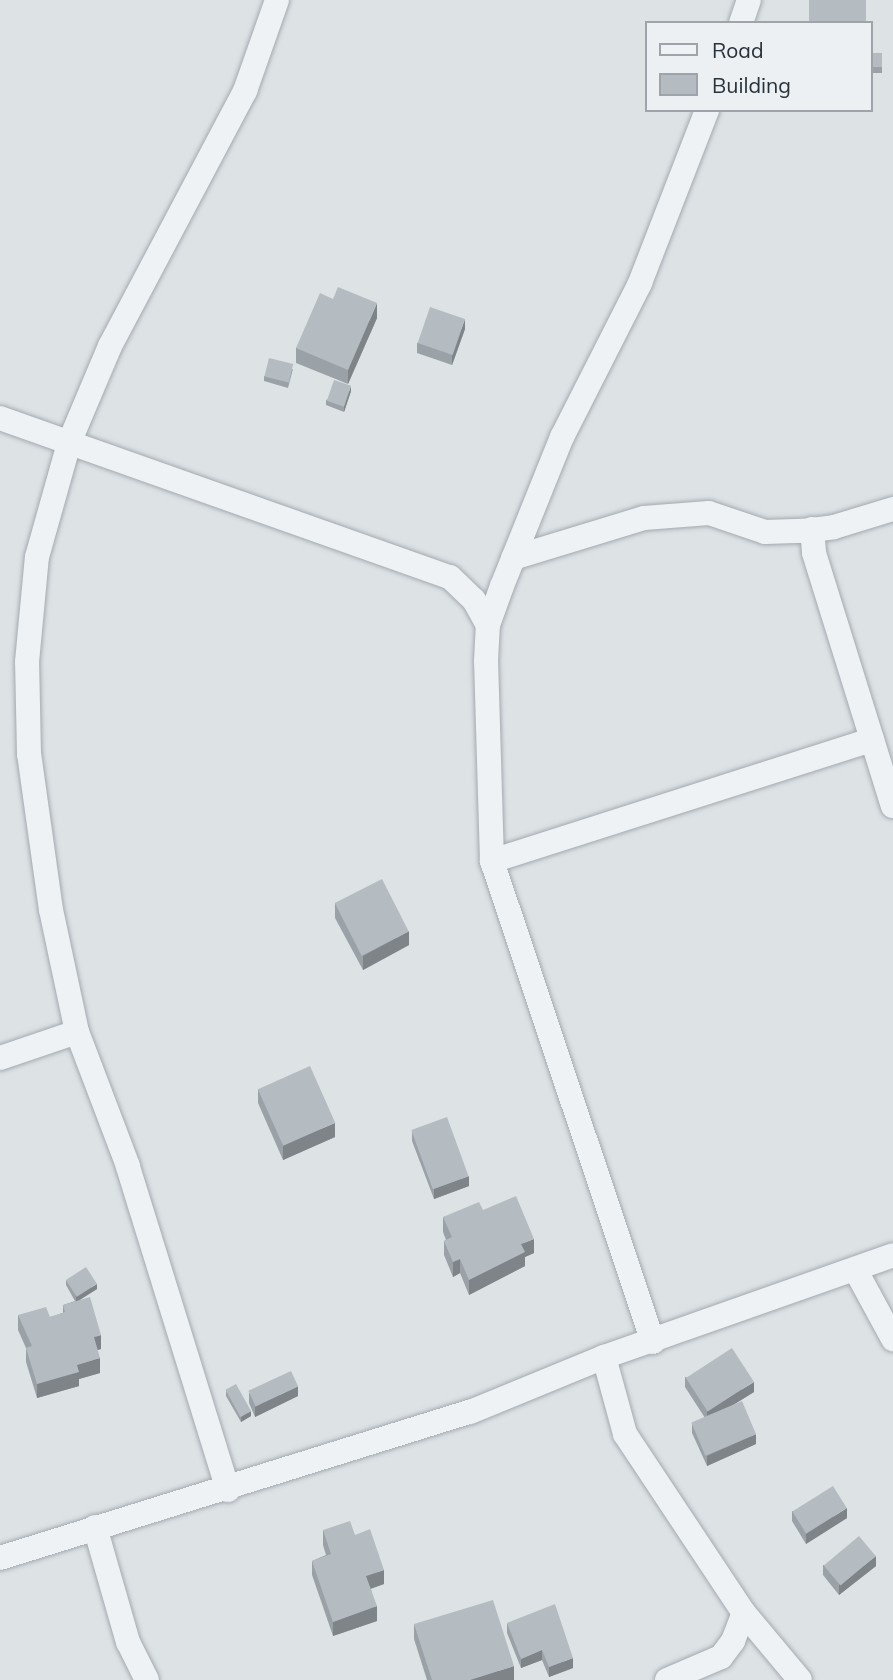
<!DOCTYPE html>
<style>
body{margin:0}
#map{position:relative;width:893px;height:1680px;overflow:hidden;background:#dde2e5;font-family:Mulish,sans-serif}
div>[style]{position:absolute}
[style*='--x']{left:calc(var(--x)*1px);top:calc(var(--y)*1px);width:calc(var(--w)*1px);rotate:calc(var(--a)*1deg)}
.roads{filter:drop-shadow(0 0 2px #a3aaaf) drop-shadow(0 0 2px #a3aaaf)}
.minor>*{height:24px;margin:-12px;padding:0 12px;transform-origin:12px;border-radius:12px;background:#eff2f4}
.wall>*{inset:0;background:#9ba2a7;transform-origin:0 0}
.shaded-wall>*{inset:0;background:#7e8488}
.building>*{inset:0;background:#b4bcc2;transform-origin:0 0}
span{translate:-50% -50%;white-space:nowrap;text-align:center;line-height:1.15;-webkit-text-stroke:7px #ecf0f3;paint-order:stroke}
.legend{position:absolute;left:645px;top:21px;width:228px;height:91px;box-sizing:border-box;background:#ecf0f3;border:2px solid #9ea4a9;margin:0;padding:9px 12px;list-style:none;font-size:21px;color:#28323b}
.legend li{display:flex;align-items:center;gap:14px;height:35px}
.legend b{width:35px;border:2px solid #9ea4a9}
</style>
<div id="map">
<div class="roads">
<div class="minor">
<div style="--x:741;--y:23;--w:24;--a:-71"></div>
<div style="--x:0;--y:418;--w:477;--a:19.5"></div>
<div style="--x:450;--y:577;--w:33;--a:44"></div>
<div style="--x:474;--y:600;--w:29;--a:61"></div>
<div style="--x:812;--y:529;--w:24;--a:85"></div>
<div style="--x:814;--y:553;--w:265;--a:72.7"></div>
<div style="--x:513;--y:558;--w:137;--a:-17"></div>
<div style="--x:644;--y:518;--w:65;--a:-4.4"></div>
<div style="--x:709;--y:513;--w:59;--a:18.7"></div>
<div style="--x:765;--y:532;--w:38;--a:-2"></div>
<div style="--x:803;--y:531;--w:31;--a:-7"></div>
<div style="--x:834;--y:527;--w:62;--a:-17"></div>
<div style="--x:492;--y:861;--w:399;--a:-17.7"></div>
<div style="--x:0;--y:1058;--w:81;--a:-18.7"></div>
<div style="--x:855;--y:1269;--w:80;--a:61.5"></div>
<div style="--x:653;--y:1342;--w:507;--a:-108.51"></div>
<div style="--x:492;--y:861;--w:200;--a:-91.7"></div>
<div style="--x:486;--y:661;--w:36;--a:-87"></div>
<div style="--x:488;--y:625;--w:41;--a:-70.3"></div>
<div style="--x:502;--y:586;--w:161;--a:-68.1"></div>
<div style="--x:562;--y:437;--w:173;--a:-63.1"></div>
<div style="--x:640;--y:283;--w:186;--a:-68.8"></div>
<div style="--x:604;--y:1357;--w:80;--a:74.7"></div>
<div style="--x:625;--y:1434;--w:215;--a:56.4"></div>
<div style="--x:744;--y:1613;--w:87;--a:50.1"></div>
<div style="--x:228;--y:1490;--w:339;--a:-107.2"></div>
<div style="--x:128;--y:1166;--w:143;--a:-110.8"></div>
<div style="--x:77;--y:1032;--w:125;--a:-102"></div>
<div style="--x:51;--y:910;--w:158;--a:-98"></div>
<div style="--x:29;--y:754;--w:92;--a:-91.2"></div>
<div style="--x:27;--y:662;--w:105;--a:-84.6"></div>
<div style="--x:37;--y:557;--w:118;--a:-74.3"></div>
<div style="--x:69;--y:443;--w:105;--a:-67.1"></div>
<div style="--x:110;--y:346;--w:289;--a:-62.1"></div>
<div style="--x:245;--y:91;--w:96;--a:-70.6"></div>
<div style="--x:95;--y:1527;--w:120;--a:74"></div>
<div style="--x:128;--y:1642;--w:42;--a:63.4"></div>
<div style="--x:0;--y:1558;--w:492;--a:-17.3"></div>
<div style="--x:470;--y:1412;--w:145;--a:-22.3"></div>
<div style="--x:604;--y:1357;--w:306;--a:-19.4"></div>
<div style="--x:667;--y:1680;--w:59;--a:-23.1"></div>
<div style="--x:721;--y:1657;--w:20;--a:-53"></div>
<div style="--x:733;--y:1641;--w:30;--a:-69"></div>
</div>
</div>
<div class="wall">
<div style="left:870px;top:53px;width:12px;height:20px"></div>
<div style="clip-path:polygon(377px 318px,348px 384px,296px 363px,296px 348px)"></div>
<div style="clip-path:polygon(465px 329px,452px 365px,417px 353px,417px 343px)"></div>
<div style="clip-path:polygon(293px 369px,288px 388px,264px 381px,264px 376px)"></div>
<div style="clip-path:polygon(351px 391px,344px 412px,326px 405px,326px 400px)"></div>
<div style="clip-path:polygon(335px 903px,409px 945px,363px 970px,335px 918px)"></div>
<div style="clip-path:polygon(258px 1089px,335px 1137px,283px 1160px,258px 1103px)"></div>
<div style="clip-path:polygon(412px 1131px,469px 1186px,434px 1199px,412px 1141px)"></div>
<div style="clip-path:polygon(483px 1210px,534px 1253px,525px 1257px,525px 1266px,469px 1295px,460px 1273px,453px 1277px,444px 1255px,444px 1241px,446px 1240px,443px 1232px,443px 1217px)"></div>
<div style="clip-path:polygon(66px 1280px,97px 1289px,80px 1300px,101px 1349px,97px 1350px,100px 1373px,79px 1379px,79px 1386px,37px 1398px,26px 1362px,26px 1348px,18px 1330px,18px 1315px,50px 1317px,63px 1313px,63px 1305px,75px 1301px,66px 1285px)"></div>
<div style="clip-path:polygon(685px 1377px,754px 1392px,730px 1407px,756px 1444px,707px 1466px,692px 1433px,692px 1423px,705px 1418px,685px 1387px)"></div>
<div style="clip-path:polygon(226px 1390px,251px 1416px,241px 1422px,226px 1396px)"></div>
<div style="clip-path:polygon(249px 1393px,298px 1396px,255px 1417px,249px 1403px)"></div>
<div style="clip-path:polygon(792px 1511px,847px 1518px,806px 1544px,792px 1521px)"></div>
<div style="clip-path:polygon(323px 1530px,355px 1535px,384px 1584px,371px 1589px,377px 1621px,333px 1636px,312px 1575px,312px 1561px,326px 1555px,323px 1545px)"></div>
<div style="clip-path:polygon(823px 1565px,876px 1566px,839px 1595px,823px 1575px)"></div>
<div style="clip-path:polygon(507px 1623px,573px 1668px,549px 1677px,542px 1660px,521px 1668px,507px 1633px)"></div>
<div style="clip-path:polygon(414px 1624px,514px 1680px,427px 1680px,414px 1639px)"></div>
</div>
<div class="shaded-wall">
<div style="clip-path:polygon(377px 303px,377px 318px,348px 384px,348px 370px)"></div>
<div style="clip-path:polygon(465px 319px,465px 329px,452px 365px,452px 355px)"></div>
<div style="clip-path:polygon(351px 386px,351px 391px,344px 412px,344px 407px)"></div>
<div style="clip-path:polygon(409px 931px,409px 945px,363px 970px,363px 956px)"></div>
<div style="clip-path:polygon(335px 1123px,335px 1137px,283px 1160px,283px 1145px)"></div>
<div style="clip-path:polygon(469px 1176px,469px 1186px,434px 1199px,434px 1189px)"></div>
<div style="clip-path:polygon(534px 1239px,534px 1253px,525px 1257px,525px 1266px,469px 1295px,469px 1280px,521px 1244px)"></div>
<div style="clip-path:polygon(460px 1259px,460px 1273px,453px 1277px,453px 1262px)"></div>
<div style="clip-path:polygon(97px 1284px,97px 1289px,76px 1302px,76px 1297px)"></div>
<div style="clip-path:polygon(101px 1335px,101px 1349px,94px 1351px,94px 1337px)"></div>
<div style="clip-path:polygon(100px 1358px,100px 1373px,79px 1379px,79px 1386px,37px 1398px,37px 1384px,77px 1365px)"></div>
<div style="clip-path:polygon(754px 1382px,754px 1392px,707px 1421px,707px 1411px)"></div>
<div style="clip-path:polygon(298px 1386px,298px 1396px,255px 1417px,255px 1407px)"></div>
<div style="clip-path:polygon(251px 1411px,251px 1416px,241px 1422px,241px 1417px)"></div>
<div style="clip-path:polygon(756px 1434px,756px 1444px,707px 1466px,707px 1456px)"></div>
<div style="clip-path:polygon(847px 1508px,847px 1518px,806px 1544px,806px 1534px)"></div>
<div style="clip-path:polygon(876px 1556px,876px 1566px,839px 1595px,839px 1585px)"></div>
<div style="clip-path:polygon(384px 1570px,384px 1584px,366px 1590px,366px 1576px)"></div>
<div style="clip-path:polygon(377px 1606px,377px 1621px,333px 1636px,333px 1622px)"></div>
<div style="clip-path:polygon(542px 1650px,542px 1660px,521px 1668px,521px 1659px)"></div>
<div style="clip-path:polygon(573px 1658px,573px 1668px,549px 1677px,549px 1667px)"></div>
<div style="clip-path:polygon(514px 1666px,514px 1680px,470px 1680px)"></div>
</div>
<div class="building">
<div style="left:809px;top:0;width:57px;height:23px"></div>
<div style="left:870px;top:53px;width:12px;height:14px"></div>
<div style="clip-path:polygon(338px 287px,377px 303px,348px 370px,296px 348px,320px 293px,333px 299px)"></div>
<div style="left:430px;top:307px;width:37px;height:38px;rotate:19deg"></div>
<div style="left:269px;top:358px;width:25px;height:19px;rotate:14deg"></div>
<div style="left:334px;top:380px;width:18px;height:22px;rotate:19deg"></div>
<div style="left:382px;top:879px;width:59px;height:53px;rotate:63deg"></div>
<div style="left:310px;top:1066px;width:62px;height:57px;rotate:66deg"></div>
<div style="left:447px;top:1117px;width:63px;height:38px;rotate:70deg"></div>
<div style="clip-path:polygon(516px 1196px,534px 1239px,521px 1244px,525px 1252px,469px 1280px,460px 1259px,453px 1262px,444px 1241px,452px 1237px,443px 1217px,479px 1202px,483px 1210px)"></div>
<div style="left:86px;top:1267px;width:20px;height:24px;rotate:57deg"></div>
<div style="clip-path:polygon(90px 1297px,101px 1335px,94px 1337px,100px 1358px,77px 1365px,79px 1372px,37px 1384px,26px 1348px,32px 1346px,18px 1315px,46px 1307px,50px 1317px,65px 1312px,63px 1305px)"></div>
<div style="left:732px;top:1348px;width:40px;height:55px;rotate:57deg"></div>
<div style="left:291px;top:1371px;width:17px;height:47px;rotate:65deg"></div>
<div style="left:236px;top:1384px;width:31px;height:12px;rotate:61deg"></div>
<div style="left:742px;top:1401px;width:36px;height:55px;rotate:67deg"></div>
<div style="left:833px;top:1486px;width:26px;height:48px;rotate:58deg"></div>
<div style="clip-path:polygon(350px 1521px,355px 1535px,370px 1529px,384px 1570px,366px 1576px,377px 1606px,333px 1622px,312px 1561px,331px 1554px,323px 1530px)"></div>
<div style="left:859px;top:1536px;width:26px;height:46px;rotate:50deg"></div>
<div style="clip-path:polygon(493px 1600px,514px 1666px,470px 1680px,432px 1680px,414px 1624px)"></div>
<div style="clip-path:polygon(555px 1604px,573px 1658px,549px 1667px,542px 1650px,521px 1659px,507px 1623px)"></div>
</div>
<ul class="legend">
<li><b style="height:9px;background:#eff2f4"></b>Road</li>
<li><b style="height:19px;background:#b4bcc2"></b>Building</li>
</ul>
</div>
